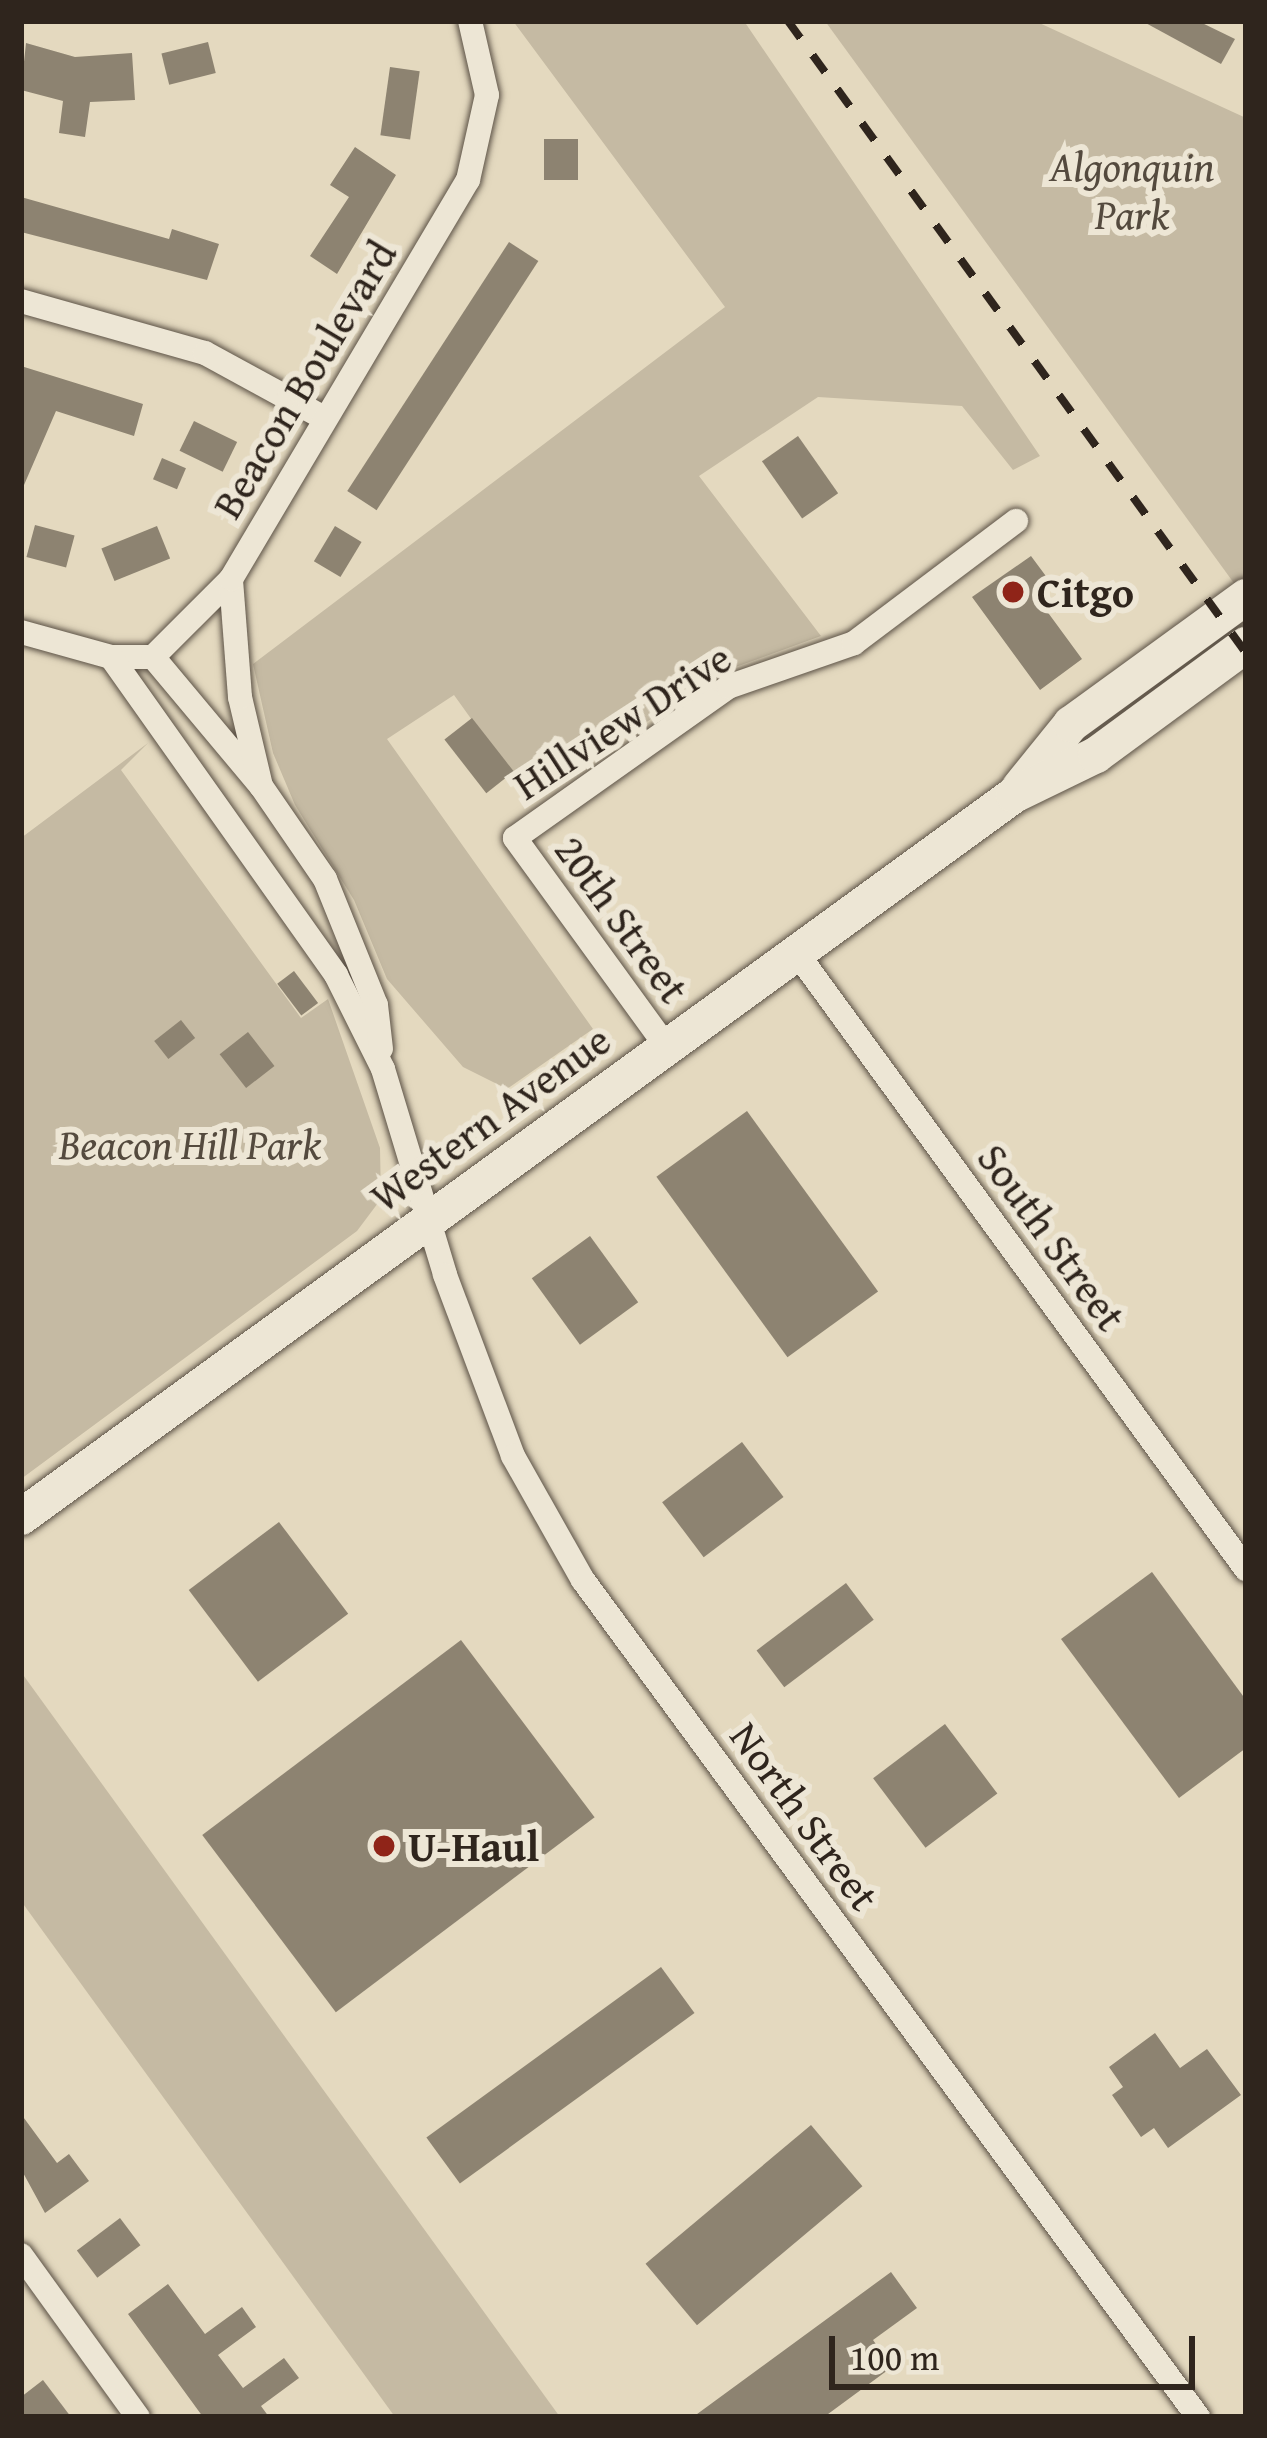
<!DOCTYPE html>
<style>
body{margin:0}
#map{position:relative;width:1267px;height:2438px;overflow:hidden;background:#e4d9bf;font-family:"Gentium Book Plus",serif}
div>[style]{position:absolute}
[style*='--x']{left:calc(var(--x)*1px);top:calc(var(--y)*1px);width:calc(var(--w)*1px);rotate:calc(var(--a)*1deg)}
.green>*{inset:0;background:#c5baa3}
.building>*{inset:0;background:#8d8371;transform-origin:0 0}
.roads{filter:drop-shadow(0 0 3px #5c5246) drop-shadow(0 0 3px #5c5246)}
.street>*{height:24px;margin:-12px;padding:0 12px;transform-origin:12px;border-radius:12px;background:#ede6d5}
.secondary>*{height:36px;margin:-18px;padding:0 18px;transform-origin:18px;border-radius:18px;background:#ede6d5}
.rail>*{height:8px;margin-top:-4px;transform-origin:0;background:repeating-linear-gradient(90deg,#2f251d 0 21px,transparent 0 42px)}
.dots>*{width:33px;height:33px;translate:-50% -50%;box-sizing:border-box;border:6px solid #ede6d5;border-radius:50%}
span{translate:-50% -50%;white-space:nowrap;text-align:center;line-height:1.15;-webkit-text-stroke:12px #ede6d5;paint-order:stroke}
.park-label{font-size:42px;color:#544a3e;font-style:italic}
.street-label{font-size:42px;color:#2f251d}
.poi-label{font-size:42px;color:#2f251d;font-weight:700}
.left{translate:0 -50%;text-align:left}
.frame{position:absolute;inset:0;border:24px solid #2f251d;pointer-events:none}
.scale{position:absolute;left:829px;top:2336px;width:366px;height:54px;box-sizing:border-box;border:6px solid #2f251d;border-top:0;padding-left:15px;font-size:36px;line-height:42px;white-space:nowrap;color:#2f251d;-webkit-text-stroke:9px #ede6d5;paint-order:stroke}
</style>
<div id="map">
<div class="green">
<div style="clip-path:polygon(513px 21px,744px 21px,1040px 456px,1013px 470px,962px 406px,818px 397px,699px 476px,821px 636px,719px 673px,530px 801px,454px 695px,387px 739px,593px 1029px,507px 1089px,463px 1067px,387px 979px,354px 900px,295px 805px,273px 753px,253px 664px,725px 307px)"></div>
<div style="clip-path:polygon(825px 21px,1035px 21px,1246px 118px,1246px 578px,1236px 586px)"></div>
<div style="clip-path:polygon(148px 743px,121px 770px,301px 1018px,328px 999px,380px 1148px,381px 1199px,357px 1231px,21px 1479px,21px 838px)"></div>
<div style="clip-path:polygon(21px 1672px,560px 2417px,395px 2417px,21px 1901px)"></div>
</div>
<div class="building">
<div style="clip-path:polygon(1142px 21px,1198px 21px,1235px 39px,1221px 64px)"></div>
<div style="left:208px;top:42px;width:32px;height:48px;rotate:76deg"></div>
<div style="clip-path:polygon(26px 43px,75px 57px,132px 53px,135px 100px,90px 102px,85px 137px,59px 133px,63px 101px,21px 90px)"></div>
<div style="left:390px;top:67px;width:30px;height:69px;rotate:8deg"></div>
<div style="left:544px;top:139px;width:34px;height:41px"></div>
<div style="clip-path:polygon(355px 147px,396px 175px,337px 274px,310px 256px,349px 197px,330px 185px)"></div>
<div style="clip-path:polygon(21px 197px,169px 239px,172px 229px,219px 244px,207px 280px,21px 232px)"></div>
<div style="left:509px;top:242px;width:35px;height:297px;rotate:33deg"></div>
<div style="clip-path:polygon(21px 366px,143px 404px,134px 436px,56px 411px,21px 492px)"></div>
<div style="left:194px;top:421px;width:48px;height:33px;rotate:26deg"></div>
<div style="left:798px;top:436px;width:70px;height:44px;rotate:55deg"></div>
<div style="left:162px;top:458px;width:26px;height:23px;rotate:23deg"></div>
<div style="left:35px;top:525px;width:41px;height:33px;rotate:15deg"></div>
<div style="left:157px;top:526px;width:35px;height:60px;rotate:68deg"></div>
<div style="left:335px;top:526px;width:31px;height:41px;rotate:31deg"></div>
<div style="clip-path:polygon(1031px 556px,1054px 587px,1038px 599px,1082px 659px,1040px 690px,972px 597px)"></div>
<div style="left:472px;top:718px;width:68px;height:35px;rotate:52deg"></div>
<div style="left:294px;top:971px;width:40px;height:21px;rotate:53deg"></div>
<div style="left:181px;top:1020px;width:23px;height:34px;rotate:52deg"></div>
<div style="left:248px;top:1032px;width:43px;height:36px;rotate:52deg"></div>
<div style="left:747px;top:1111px;width:223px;height:112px;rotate:54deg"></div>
<div style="left:590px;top:1236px;width:82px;height:72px;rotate:54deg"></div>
<div style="left:742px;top:1442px;width:69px;height:100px;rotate:53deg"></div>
<div style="left:279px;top:1522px;width:115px;height:113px;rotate:53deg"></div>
<div style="clip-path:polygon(1152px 1572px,1246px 1700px,1246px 1748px,1179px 1798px,1061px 1639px)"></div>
<div style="left:846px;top:1583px;width:46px;height:112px;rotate:53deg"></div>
<div style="left:461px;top:1640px;width:222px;height:324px;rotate:53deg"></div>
<div style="left:945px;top:1724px;width:87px;height:90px;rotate:53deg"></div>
<div style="left:661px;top:1967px;width:57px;height:290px;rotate:54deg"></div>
<div style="clip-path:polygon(1155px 2033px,1180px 2068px,1207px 2049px,1241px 2095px,1168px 2148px,1154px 2128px,1141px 2137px,1112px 2095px,1123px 2087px,1109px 2067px)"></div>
<div style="clip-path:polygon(21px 2114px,57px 2163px,69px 2154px,89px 2181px,45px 2213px,21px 2169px)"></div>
<div style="left:811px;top:2125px;width:80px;height:216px;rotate:50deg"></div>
<div style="left:120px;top:2218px;width:34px;height:54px;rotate:53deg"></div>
<div style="clip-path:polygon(891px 2272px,917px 2308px,873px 2340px,892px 2367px,824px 2417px,693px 2417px)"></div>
<div style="clip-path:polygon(168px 2284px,205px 2334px,242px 2307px,256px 2327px,218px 2355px,243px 2388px,284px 2358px,299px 2378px,261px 2406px,269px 2417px,203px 2417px,128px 2314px)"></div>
<div style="clip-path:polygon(43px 2380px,71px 2417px,21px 2417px,21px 2397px)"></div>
</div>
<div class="roads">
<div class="street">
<div style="--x:21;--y:301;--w:191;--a:15.8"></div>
<div style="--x:205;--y:353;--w:136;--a:28.6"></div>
<div style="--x:21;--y:632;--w:93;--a:15.5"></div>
<div style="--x:111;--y:657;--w:42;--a:0"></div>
<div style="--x:153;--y:657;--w:110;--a:-45"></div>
<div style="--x:111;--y:657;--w:390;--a:54.7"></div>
<div style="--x:336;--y:975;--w:105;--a:63.4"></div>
<div style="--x:383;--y:1069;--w:215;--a:73.2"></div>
<div style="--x:445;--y:1275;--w:193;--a:69.4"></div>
<div style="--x:513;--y:1456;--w:142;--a:60.6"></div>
<div style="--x:583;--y:1580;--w:1039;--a:53.69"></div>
<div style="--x:153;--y:657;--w:168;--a:50.1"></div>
<div style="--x:261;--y:786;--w:113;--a:55.5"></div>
<div style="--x:325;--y:879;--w:136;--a:68"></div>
<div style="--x:376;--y:1005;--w:44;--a:83.5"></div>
<div style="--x:261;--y:786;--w:91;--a:-103.3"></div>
<div style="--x:240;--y:697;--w:118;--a:-94.4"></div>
<div style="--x:231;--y:579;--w:464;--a:-59.3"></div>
<div style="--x:468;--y:180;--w:87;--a:-77.4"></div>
<div style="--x:487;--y:95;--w:76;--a:-102.9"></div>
<div style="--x:796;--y:952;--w:764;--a:53.9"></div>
<div style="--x:666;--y:1046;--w:257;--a:-126"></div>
<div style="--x:515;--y:838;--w:261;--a:-35.3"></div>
<div style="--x:728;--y:687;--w:133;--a:-19.2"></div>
<div style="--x:854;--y:643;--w:203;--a:-37"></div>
<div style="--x:21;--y:2255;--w:200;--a:54.2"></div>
</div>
<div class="secondary">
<div style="--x:1020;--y:787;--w:81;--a:-51"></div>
<div style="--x:1071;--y:724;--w:216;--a:-36"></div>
<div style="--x:21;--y:1517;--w:1228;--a:-36.02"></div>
<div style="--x:1014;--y:795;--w:91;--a:-26"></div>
<div style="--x:1096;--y:755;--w:186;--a:-36.3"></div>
</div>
</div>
<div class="rail">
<div style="--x:788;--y:21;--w:781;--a:54.07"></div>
</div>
<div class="dots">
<div style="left:1013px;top:592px;background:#8f2418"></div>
<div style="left:384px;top:1846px;background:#8f2418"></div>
</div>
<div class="park-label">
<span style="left:1132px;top:190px">Algonquin<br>Park</span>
<span style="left:190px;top:1144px">Beacon Hill Park</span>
</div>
<div class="street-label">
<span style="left:304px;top:379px;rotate:-59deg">Beacon Boulevard</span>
<span style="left:622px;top:721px;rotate:-33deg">Hillview Drive</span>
<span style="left:622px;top:919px;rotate:54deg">20th Street</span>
<span style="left:490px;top:1118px;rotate:-36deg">Western Avenue</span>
<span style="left:1052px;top:1237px;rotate:54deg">South Street</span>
<span style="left:805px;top:1816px;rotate:54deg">North Street</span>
</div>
<div class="poi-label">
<span class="left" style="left:1037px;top:592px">Citgo</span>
<span class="left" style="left:408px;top:1846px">U-Haul</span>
</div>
<div class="frame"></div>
<div class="scale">100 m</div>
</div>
